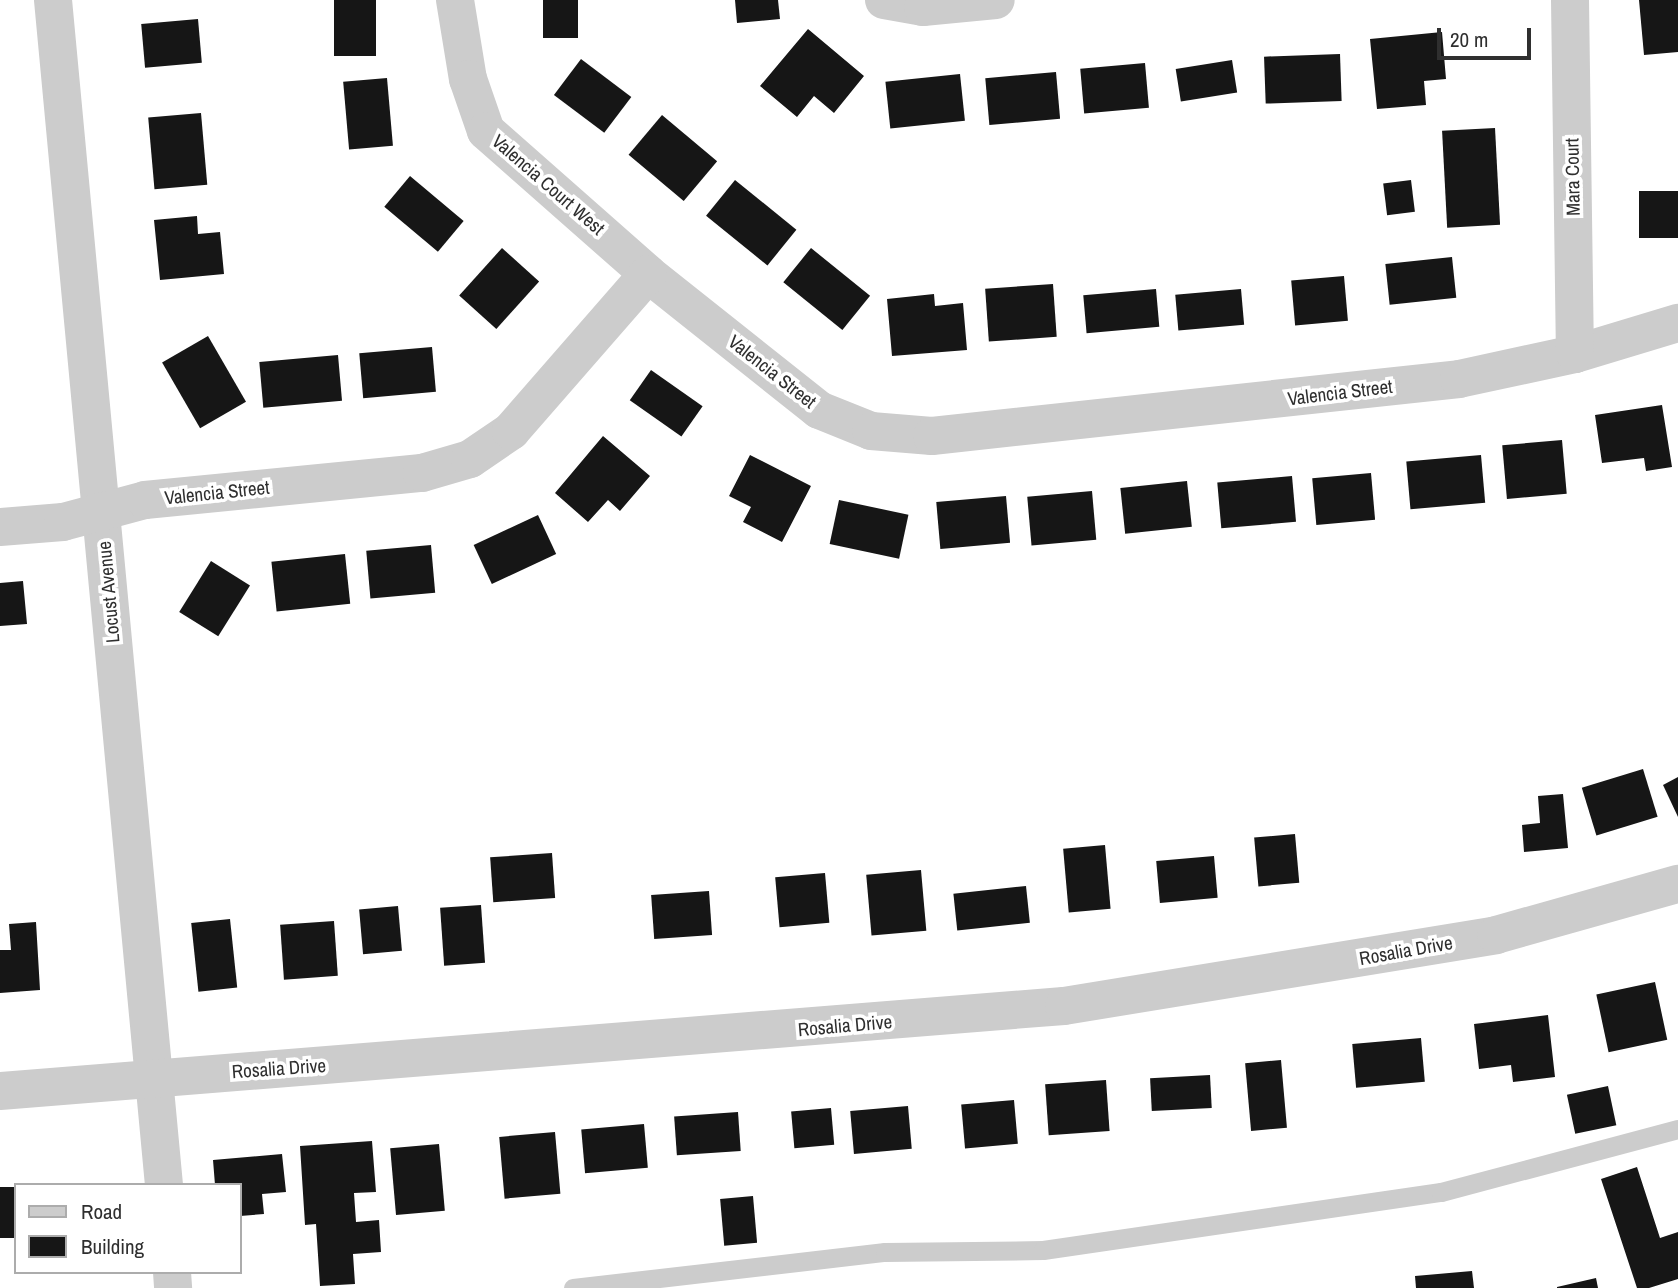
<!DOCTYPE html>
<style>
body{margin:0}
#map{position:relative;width:1678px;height:1288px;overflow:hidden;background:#fff;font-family:"Archivo Narrow",sans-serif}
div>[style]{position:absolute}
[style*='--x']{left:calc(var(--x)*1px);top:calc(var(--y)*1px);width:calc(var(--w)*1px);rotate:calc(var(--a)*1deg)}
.building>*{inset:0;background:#161616;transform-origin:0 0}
.service>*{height:19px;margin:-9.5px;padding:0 9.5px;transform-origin:9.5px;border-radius:9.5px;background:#ccc}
.minor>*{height:38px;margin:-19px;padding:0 19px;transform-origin:19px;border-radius:19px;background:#ccc}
span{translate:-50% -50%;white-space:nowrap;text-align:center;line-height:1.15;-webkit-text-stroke:7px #fff;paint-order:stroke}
.street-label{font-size:19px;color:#2f2f2f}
.legend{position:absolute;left:14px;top:1183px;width:228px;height:91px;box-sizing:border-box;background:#fff;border:2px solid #acacac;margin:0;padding:9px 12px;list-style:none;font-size:21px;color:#2f2f2f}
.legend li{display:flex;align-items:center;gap:14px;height:35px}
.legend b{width:35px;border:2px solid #acacac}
.scale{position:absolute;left:1437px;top:28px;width:94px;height:32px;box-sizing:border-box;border:4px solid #2f2f2f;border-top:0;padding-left:9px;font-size:21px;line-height:24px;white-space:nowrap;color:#2f2f2f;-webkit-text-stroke:5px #fff;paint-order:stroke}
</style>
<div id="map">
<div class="building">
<div style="left:334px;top:0;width:42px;height:56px"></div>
<div style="left:543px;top:0;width:35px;height:38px"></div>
<div style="clip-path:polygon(735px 0,778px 0,780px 19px,737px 23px)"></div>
<div style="clip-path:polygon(1639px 0,1678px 0,1678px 52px,1644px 55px)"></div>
<div style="left:198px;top:19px;width:44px;height:57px;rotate:85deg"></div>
<div style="clip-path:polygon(808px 29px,864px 76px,834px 113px,814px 96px,797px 117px,760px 86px)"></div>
<div style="clip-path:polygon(1442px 32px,1446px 79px,1424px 81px,1426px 105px,1377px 109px,1370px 39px)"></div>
<div style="left:1340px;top:54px;width:47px;height:76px;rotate:88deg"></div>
<div style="left:581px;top:59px;width:63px;height:45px;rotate:37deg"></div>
<div style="left:1232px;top:60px;width:33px;height:57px;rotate:81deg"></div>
<div style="left:1145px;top:63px;width:45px;height:65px;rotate:85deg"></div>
<div style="left:1056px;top:72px;width:47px;height:71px;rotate:85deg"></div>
<div style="left:960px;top:74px;width:47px;height:75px;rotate:84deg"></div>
<div style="left:387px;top:78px;width:68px;height:44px;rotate:85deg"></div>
<div style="left:201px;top:113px;width:72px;height:53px;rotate:85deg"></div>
<div style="left:662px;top:115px;width:72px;height:52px;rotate:40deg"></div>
<div style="left:1495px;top:128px;width:97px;height:53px;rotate:87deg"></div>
<div style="left:410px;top:176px;width:70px;height:40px;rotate:40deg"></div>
<div style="left:735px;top:180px;width:79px;height:46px;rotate:39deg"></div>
<div style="left:1411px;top:180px;width:32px;height:28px;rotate:83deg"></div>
<div style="left:1678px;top:191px;width:47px;height:39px;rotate:90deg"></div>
<div style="clip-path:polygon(197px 216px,198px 234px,220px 232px,224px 274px,160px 280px,154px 220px)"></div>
<div style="left:502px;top:248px;width:50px;height:64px;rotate:42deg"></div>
<div style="left:811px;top:248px;width:76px;height:44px;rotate:39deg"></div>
<div style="left:1452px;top:257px;width:41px;height:67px;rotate:84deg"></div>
<div style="left:1344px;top:276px;width:45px;height:53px;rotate:85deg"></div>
<div style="left:1053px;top:284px;width:53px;height:68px;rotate:86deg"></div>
<div style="left:1156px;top:289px;width:38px;height:73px;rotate:85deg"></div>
<div style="left:1241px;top:289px;width:36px;height:66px;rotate:85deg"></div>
<div style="clip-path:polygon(934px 294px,935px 306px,963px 303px,967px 350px,892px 356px,887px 299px)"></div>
<div style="left:208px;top:336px;width:76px;height:53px;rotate:60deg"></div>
<div style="left:432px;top:347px;width:45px;height:73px;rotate:85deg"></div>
<div style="left:338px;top:355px;width:46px;height:79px;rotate:85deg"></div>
<div style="left:651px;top:370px;width:63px;height:37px;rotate:35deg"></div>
<div style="clip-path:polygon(1662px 405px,1672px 467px,1646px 471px,1644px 458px,1602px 463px,1595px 415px)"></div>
<div style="clip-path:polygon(603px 436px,650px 476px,620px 511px,608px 500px,588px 522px,555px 493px)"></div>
<div style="left:1562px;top:440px;width:54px;height:60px;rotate:85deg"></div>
<div style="clip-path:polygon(750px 455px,811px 486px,782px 542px,743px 522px,751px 507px,729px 496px)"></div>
<div style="left:1481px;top:455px;width:48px;height:75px;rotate:85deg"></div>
<div style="left:1371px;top:473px;width:47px;height:59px;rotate:85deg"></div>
<div style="left:1292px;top:476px;width:46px;height:75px;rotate:85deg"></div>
<div style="left:1187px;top:481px;width:46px;height:67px;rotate:84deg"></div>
<div style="left:1092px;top:491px;width:49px;height:65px;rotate:85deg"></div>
<div style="left:1006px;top:496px;width:47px;height:70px;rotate:85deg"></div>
<div style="left:839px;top:500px;width:71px;height:45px;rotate:12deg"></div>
<div style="left:538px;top:515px;width:43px;height:71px;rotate:65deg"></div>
<div style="left:431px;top:545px;width:48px;height:65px;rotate:85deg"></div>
<div style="left:345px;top:554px;width:50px;height:74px;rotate:84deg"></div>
<div style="left:211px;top:561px;width:46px;height:60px;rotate:32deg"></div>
<div style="clip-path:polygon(23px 581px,27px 624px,0 626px,0 583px)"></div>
<div style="left:1643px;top:769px;width:50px;height:64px;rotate:73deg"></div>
<div style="clip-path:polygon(1678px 777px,1678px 817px,1663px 785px)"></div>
<div style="clip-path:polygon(1563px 794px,1568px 848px,1524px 852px,1522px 825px,1540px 823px,1538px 796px)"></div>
<div style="left:1295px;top:834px;width:49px;height:41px;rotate:85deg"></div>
<div style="left:1105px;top:845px;width:64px;height:42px;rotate:85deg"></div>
<div style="left:552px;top:853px;width:45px;height:62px;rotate:86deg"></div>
<div style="left:1214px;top:856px;width:42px;height:58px;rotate:85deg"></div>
<div style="left:921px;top:870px;width:61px;height:55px;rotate:85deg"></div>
<div style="left:825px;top:873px;width:50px;height:50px;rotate:85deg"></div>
<div style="left:1026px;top:886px;width:37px;height:73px;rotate:84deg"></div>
<div style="left:709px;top:891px;width:44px;height:58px;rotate:86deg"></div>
<div style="left:481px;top:905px;width:58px;height:41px;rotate:86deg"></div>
<div style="left:398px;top:906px;width:45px;height:39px;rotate:85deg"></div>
<div style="left:230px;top:919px;width:69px;height:39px;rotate:84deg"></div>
<div style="left:334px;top:921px;width:55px;height:54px;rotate:86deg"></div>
<div style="clip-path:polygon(36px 922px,40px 990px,0 993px,0 950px,11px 950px,9px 924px)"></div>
<div style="left:1655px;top:982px;width:59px;height:60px;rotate:78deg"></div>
<div style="clip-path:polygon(1548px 1015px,1555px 1077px,1513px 1082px,1511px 1065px,1479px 1069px,1474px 1024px)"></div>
<div style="left:1421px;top:1038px;width:44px;height:69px;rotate:85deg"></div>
<div style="left:1281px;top:1060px;width:68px;height:36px;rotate:85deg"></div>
<div style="left:1210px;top:1075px;width:33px;height:60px;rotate:87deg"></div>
<div style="left:1106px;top:1080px;width:51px;height:61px;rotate:86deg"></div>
<div style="left:1608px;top:1086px;width:40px;height:42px;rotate:78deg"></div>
<div style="left:1014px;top:1100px;width:44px;height:53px;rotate:85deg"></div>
<div style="left:908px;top:1106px;width:43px;height:58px;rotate:85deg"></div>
<div style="left:831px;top:1108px;width:37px;height:40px;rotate:85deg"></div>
<div style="left:738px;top:1112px;width:39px;height:64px;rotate:86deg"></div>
<div style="left:644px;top:1124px;width:44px;height:63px;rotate:85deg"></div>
<div style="left:555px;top:1132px;width:62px;height:56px;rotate:85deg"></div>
<div style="clip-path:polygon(372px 1141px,376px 1192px,354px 1193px,356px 1222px,379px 1220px,381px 1252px,353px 1254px,355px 1284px,320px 1286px,316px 1224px,305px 1225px,300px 1146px)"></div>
<div style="left:439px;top:1144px;width:67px;height:49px;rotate:85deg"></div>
<div style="clip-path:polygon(282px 1154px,286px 1192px,262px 1194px,264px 1214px,240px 1216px,240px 1185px,215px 1185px,213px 1160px)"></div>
<div style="clip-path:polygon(1637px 1167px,1660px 1238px,1678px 1232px,1678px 1279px,1649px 1288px,1637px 1288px,1601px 1179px)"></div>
<div style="left:16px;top:1187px;width:51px;height:16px;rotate:90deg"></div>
<div style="left:753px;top:1196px;width:47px;height:33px;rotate:85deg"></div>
<div style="clip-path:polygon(1472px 1271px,1474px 1288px,1416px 1288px,1415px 1276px)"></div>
<div style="clip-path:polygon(1596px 1278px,1598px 1288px,1557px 1288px,1557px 1287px)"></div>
</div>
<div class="service">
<div style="--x:573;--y:1288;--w:314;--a:-6.6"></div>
<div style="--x:885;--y:1252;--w:158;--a:-0.7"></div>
<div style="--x:1043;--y:1250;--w:402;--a:-8.3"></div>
<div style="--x:1441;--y:1192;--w:245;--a:-14.9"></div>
</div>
<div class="minor">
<div style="--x:53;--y:0;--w:1190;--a:84.65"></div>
<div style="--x:455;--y:0;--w:80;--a:80.7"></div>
<div style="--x:468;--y:79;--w:55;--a:70.9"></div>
<div style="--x:486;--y:131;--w:216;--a:41.4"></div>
<div style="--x:648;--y:274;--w:218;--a:38.5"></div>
<div style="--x:819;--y:410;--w:56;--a:22"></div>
<div style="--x:871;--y:431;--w:61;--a:4.7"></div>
<div style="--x:932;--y:436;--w:530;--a:-6.17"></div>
<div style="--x:1459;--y:379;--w:119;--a:-12.2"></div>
<div style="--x:1575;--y:354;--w:108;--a:-16.8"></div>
<div style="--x:884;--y:0;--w:40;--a:10"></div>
<div style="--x:923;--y:7;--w:73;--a:-5.5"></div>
<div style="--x:1570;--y:0;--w:354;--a:89.2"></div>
<div style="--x:0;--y:527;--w:63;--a:-4.5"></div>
<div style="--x:63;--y:522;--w:85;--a:-15"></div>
<div style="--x:145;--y:500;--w:278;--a:-5.6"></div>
<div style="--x:422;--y:473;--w:50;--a:-16.3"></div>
<div style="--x:470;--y:459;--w:50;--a:-34.3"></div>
<div style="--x:511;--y:431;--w:208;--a:-48.9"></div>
<div style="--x:0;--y:1091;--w:1067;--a:-4.57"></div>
<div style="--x:1064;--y:1006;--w:438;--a:-9.3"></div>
<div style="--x:1496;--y:935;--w:189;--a:-15.7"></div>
<div style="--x:172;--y:1272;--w:16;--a:86"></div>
</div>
<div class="street-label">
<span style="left:1573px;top:177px;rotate:-91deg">Mara Court</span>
<span style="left:548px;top:185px;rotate:41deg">Valencia Court West</span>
<span style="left:772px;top:372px;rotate:38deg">Valencia Street</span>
<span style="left:1340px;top:393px;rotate:-7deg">Valencia Street</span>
<span style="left:217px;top:493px;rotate:-6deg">Valencia Street</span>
<span style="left:109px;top:592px;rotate:-95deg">Locust Avenue</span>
<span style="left:1406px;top:951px;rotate:-10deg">Rosalia Drive</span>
<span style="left:845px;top:1026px;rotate:-5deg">Rosalia Drive</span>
<span style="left:279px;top:1069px;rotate:-4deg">Rosalia Drive</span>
</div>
<ul class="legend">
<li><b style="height:9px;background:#ccc"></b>Road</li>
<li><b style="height:19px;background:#161616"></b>Building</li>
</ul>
<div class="scale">20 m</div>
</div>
